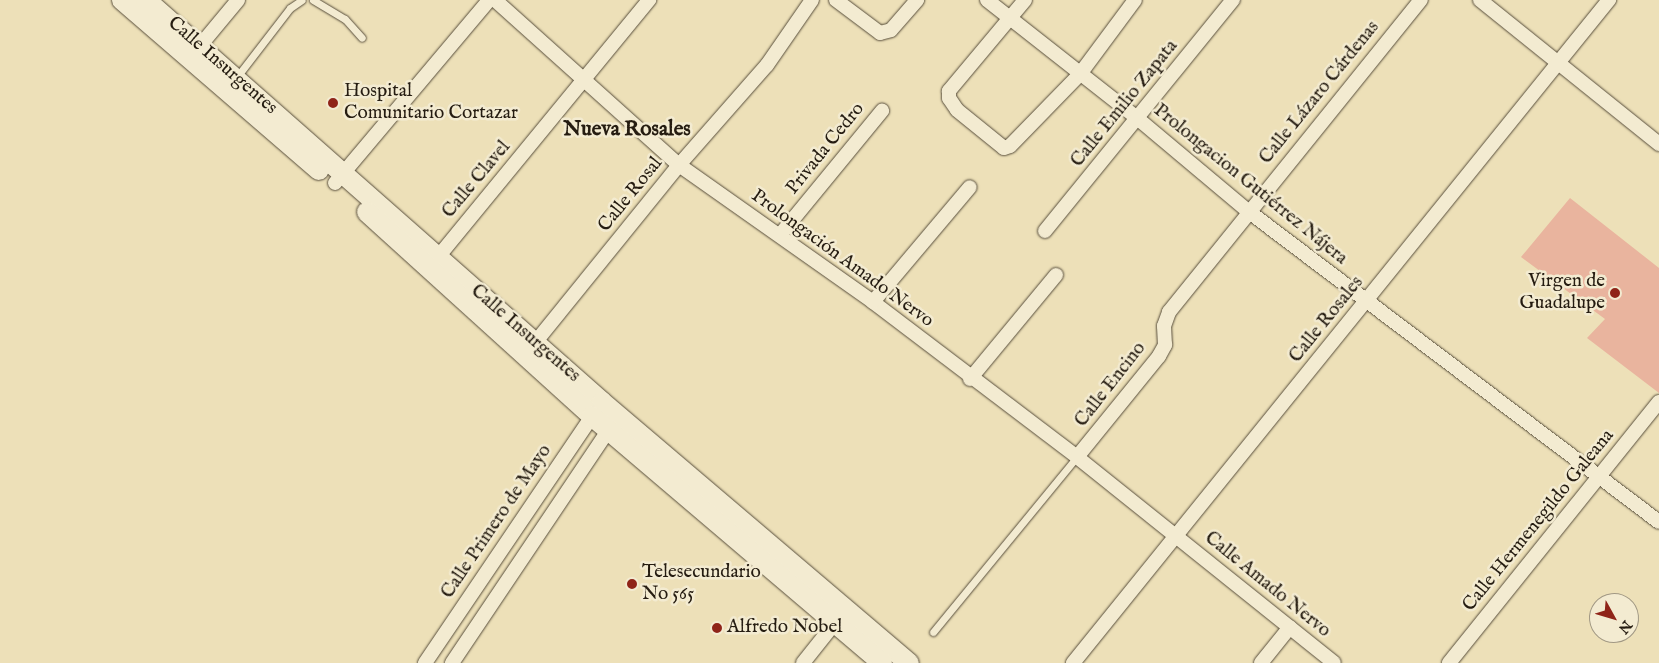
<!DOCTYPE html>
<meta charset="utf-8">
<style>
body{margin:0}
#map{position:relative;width:1659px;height:663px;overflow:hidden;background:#ede0b8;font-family:"IM FELL English",serif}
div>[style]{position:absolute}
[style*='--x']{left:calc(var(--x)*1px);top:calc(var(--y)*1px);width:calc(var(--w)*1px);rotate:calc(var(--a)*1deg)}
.building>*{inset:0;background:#e9b49e}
.roads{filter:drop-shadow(0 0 1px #574d3b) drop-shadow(0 0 1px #574d3b)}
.service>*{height:7px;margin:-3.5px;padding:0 3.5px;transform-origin:3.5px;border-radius:3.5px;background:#f3ebd1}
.minor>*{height:14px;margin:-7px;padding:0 7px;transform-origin:7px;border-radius:7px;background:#f3ebd1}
.secondary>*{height:20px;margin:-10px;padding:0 10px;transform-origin:10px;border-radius:10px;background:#f3ebd1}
.dots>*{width:14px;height:14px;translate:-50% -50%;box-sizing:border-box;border:2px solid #f3ebd1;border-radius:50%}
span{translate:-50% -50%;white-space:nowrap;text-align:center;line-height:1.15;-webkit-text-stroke:5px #f3ebd1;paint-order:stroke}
.street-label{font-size:19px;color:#251c11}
.poi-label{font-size:19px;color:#251c11}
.left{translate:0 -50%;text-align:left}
.right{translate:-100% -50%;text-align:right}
.quarter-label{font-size:21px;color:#251c11;font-weight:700}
.north{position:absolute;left:1589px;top:593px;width:50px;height:50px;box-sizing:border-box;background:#f3ebd1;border:1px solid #a19884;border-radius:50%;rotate:129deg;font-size:14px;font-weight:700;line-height:20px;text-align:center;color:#251c11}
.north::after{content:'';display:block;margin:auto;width:18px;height:22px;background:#8f2418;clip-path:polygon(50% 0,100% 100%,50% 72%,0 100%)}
</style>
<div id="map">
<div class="building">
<div style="clip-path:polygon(1570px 198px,1659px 268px,1659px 393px,1587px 338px,1605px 319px,1521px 257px)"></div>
</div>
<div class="roads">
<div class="service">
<div style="--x:313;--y:0;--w:37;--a:31"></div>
<div style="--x:345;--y:19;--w:25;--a:48"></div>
<div style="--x:236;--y:78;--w:88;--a:-52.4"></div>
<div style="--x:290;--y:8;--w:14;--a:-34"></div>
<div style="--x:933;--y:632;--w:227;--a:-50.6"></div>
</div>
<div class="minor">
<div style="--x:495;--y:0;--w:247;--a:41.9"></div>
<div style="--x:679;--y:165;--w:237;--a:35.2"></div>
<div style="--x:873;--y:302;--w:256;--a:37.2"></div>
<div style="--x:1077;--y:457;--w:329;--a:38.7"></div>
<div style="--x:836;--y:0;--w:55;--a:36.9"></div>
<div style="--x:880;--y:33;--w:11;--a:-15"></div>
<div style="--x:891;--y:30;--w:40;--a:-49"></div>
<div style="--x:987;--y:0;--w:191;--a:38.2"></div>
<div style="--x:1137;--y:118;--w:145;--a:40"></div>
<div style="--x:1248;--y:211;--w:515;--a:37.11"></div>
<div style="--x:1025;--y:0;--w:119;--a:129.9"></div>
<div style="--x:949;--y:91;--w:7;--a:90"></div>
<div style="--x:949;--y:98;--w:14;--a:56"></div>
<div style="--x:957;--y:110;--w:60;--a:39"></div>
<div style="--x:1004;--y:148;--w:6;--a:-18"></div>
<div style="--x:1010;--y:146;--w:100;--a:-45.8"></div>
<div style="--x:1080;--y:74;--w:92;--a:-53.4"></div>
<div style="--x:1480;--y:0;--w:230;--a:38.8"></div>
<div style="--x:194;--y:53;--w:69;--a:-50.3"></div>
<div style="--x:335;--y:183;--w:239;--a:-49.9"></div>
<div style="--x:1045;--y:231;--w:298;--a:-50.9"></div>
<div style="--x:780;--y:235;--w:161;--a:-50.6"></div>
<div style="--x:438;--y:257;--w:333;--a:-50.6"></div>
<div style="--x:873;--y:302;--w:150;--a:-49.9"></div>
<div style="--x:530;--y:349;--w:237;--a:-51"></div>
<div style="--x:679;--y:165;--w:133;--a:-48.7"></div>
<div style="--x:767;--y:65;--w:79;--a:-55.3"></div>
<div style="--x:970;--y:379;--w:135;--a:-50.4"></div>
<div style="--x:1077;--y:457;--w:130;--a:-50.9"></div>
<div style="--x:1159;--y:356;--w:13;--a:-61"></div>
<div style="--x:1165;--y:345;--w:19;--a:-93"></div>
<div style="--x:1164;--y:326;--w:15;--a:-70"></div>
<div style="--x:1169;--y:312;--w:401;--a:-51.1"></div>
<div style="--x:425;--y:663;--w:307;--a:-55.9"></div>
<div style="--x:452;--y:663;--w:289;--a:-56.1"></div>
<div style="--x:803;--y:663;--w:50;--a:-51.5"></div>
<div style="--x:1073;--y:663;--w:853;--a:-51.05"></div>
<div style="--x:1261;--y:663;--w:46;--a:-51.1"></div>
<div style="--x:1449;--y:663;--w:335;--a:-51.2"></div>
</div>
<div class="secondary">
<div style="--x:122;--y:0;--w:260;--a:40.8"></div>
<div style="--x:146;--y:0;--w:608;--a:41.4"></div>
<div style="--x:602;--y:402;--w:403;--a:40.4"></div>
<div style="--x:367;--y:212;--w:304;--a:42.2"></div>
<div style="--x:592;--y:416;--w:381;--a:40.4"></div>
</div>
</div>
<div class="dots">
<div style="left:333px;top:103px;background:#8f2418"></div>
<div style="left:1615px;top:293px;background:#8f2418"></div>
<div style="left:632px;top:584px;background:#8f2418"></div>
<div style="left:717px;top:628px;background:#8f2418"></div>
</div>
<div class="street-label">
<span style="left:222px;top:66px;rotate:41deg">Calle Insurgentes</span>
<span style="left:1320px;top:93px;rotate:-51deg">Calle Lázaro Cárdenas</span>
<span style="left:1125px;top:104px;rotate:-51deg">Calle Emilio Zapata</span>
<span style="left:826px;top:149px;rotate:-51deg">Privada Cedro</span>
<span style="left:477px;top:180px;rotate:-50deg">Calle Clavel</span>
<span style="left:1250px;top:185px;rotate:39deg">Prolongacion Gutiérrez Nájera</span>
<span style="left:631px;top:195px;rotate:-51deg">Calle Rosal</span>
<span style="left:842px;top:259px;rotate:36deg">Prolongación Amado Nervo</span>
<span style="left:1327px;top:320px;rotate:-51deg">Calle Rosales</span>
<span style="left:525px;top:334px;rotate:41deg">Calle Insurgentes</span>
<span style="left:1111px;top:385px;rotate:-52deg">Calle Encino</span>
<span style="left:1539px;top:521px;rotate:-51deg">Calle Hermenegildo Galeana</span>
<span style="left:497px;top:522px;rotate:-56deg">Calle Primero de Mayo</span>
<span style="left:1267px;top:585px;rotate:39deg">Calle Amado Nervo</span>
</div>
<div class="poi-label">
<span class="left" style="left:344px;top:103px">Hospital<br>Comunitario Cortazar</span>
<span class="right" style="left:1605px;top:293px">Virgen de<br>Guadalupe</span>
<span class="left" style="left:642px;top:584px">Telesecundario<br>No 565</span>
<span class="left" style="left:727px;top:628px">Alfredo Nobel</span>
</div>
<div class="quarter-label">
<span style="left:627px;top:130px">Nueva Rosales</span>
</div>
<div class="north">N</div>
</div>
